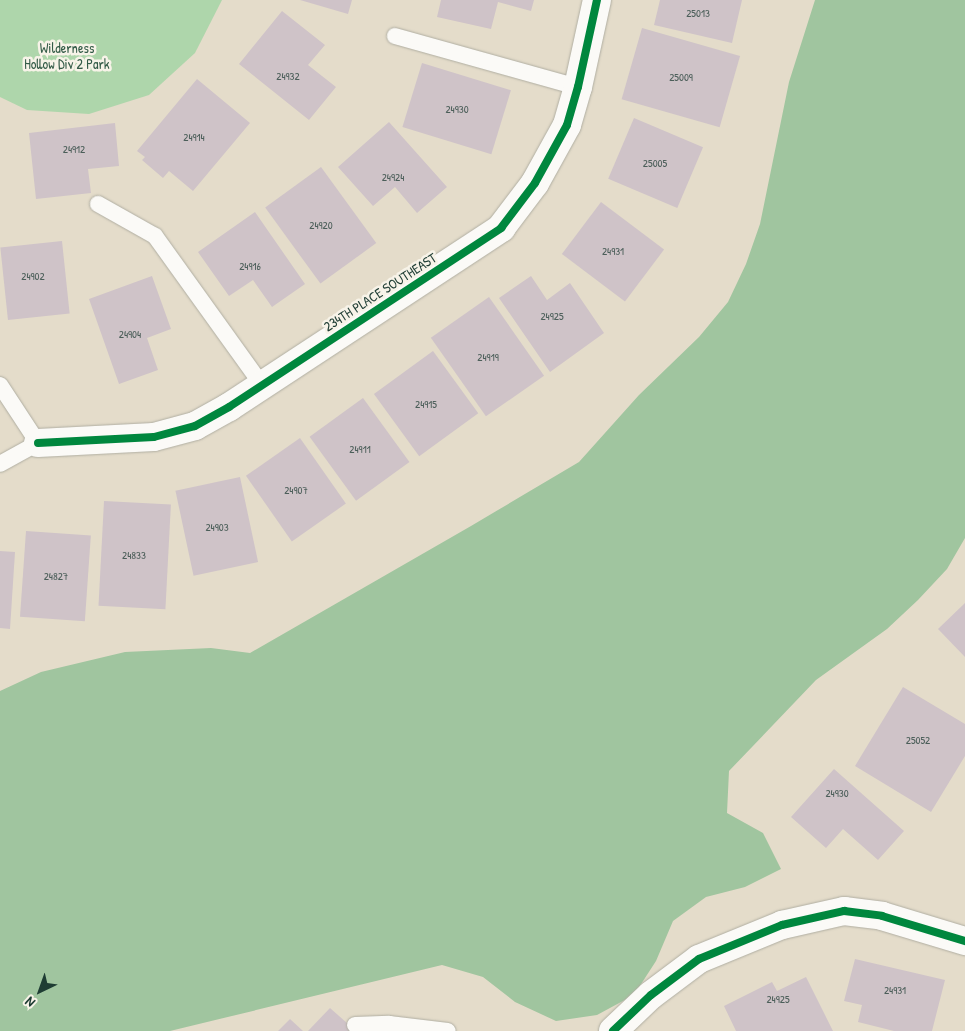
<!DOCTYPE html>
<style>
body{margin:0}
#map{position:relative;width:965px;height:1031px;overflow:hidden;background:#e4dcca;font-family:"Patrick Hand",sans-serif}
div>[style]{position:absolute}
[style*='--x']{left:calc(var(--x)*1px);top:calc(var(--y)*1px);width:calc(var(--w)*1px);rotate:calc(var(--a)*1deg)}
.green>*{inset:0;background:#aed6ab}
.forest>*{inset:0;background:#a0c59f}
.building>*{inset:0;background:#cfc3c8;transform-origin:0 0}
.roads{filter:drop-shadow(0 0 1px #b0aea2) drop-shadow(0 0 1px #b0aea2)}
.service>*{height:16px;margin:-8px;padding:0 8px;transform-origin:8px;border-radius:8px;background:#fbfaf7}
.minor>*{height:28px;margin:-14px;padding:0 14px;transform-origin:14px;border-radius:14px;background:#fbfaf7}
.cycleway>*{height:8px;margin:-4px;padding:0 4px;transform-origin:4px;border-radius:4px;background:#00873e}
span{translate:-50% -50%;white-space:nowrap;text-align:center;line-height:1.15;-webkit-text-stroke:5px #f7f3e8;paint-order:stroke}
.number-label{font-size:11px;color:#4b5e59}
.number-label span{-webkit-text-stroke-width:0}
.park-label{font-size:14px;color:#335b47}
.street-label{font-size:14px;color:#1f3d34}
.north{position:absolute;left:15px;top:966px;width:50px;height:50px;-webkit-text-stroke:4px #f7f3e8;paint-order:stroke;rotate:222deg;font-size:14px;font-weight:700;line-height:20px;text-align:center;color:#1f3d34}
.north::after{content:'';display:block;margin:auto;width:18px;height:22px;background:#1f3d34;clip-path:polygon(50% 0,100% 100%,50% 72%,0 100%)}
</style>
<div id="map">
<div class="green">
<div style="clip-path:polygon(0 0,222px 0,195px 53px,149px 95px,89px 114px,27px 110px,0 97px)"></div>
</div>
<div class="forest">
<div style="clip-path:polygon(815px 0,965px 0,965px 538px,947px 569px,918px 600px,887px 629px,816px 680px,729px 771px,727px 813px,763px 833px,781px 869px,745px 887px,706px 897px,673px 921px,656px 961px,634px 995px,597px 1015px,556px 1021px,515px 1002px,483px 977px,442px 965px,170px 1031px,0 1031px,0 691px,41px 672px,125px 652px,211px 648px,250px 653px,471px 526px,579px 462px,639px 395px,699px 337px,728px 302px,746px 264px,760px 224px,789px 82px)"></div>
</div>
<div class="building">
<div style="clip-path:polygon(300px 0,352px 0,348px 14px)"></div>
<div style="clip-path:polygon(441px 0,534px 0,531px 11px,498px 2px,491px 29px,437px 17px)"></div>
<div style="clip-path:polygon(660px 0,742px 0,732px 43px,654px 25px)"></div>
<div style="clip-path:polygon(282px 11px,325px 45px,308px 65px,336px 87px,309px 120px,239px 64px)"></div>
<div style="left:642px;top:28px;width:102px;height:74px;rotate:16deg"></div>
<div style="left:422px;top:63px;width:93px;height:67px;rotate:17deg"></div>
<div style="clip-path:polygon(197px 79px,250px 123px,193px 191px,169px 171px,163px 178px,142px 160px,145px 157px,137px 151px)"></div>
<div style="left:634px;top:118px;width:75px;height:66px;rotate:23deg"></div>
<div style="clip-path:polygon(389px 122px,447px 187px,417px 213px,395px 187px,373px 206px,338px 167px)"></div>
<div style="clip-path:polygon(115px 123px,119px 166px,88px 169px,91px 193px,36px 199px,29px 133px)"></div>
<div style="left:321px;top:167px;width:94px;height:69px;rotate:54deg"></div>
<div style="left:601px;top:202px;width:79px;height:65px;rotate:37deg"></div>
<div style="clip-path:polygon(255px 212px,305px 284px,272px 307px,253px 280px,229px 296px,198px 252px)"></div>
<div style="left:62px;top:241px;width:73px;height:62px;rotate:84deg"></div>
<div style="clip-path:polygon(152px 276px,171px 329px,147px 338px,158px 370px,119px 384px,89px 299px)"></div>
<div style="clip-path:polygon(531px 276px,547px 300px,570px 283px,604px 333px,550px 372px,499px 298px)"></div>
<div style="left:489px;top:297px;width:96px;height:71px;rotate:55deg"></div>
<div style="left:433px;top:351px;width:77px;height:73px;rotate:54deg"></div>
<div style="left:363px;top:398px;width:79px;height:66px;rotate:54deg"></div>
<div style="left:300px;top:438px;width:80px;height:66px;rotate:55deg"></div>
<div style="left:240px;top:477px;width:87px;height:66px;rotate:78deg"></div>
<div style="left:104px;top:501px;width:67px;height:105px;rotate:3deg"></div>
<div style="left:26px;top:531px;width:65px;height:86px;rotate:4deg"></div>
<div style="clip-path:polygon(0 551px,15px 552px,10px 629px,0 628px)"></div>
<div style="clip-path:polygon(965px 603px,965px 657px,938px 629px)"></div>
<div style="clip-path:polygon(903px 687px,965px 724px,965px 756px,931px 812px,855px 766px)"></div>
<div style="clip-path:polygon(834px 769px,904px 831px,878px 860px,843px 829px,826px 848px,791px 817px)"></div>
<div style="clip-path:polygon(855px 959px,945px 980px,932px 1031px,894px 1031px,858px 1022px,862px 1005px,844px 1001px)"></div>
<div style="clip-path:polygon(806px 977px,833px 1031px,736px 1031px,724px 1006px,772px 982px,777px 991px)"></div>
<div style="clip-path:polygon(330px 1008px,356px 1031px,308px 1031px)"></div>
<div style="clip-path:polygon(290px 1019px,303px 1031px,278px 1031px)"></div>
</div>
<div class="roads">
<div class="service">
<div style="--x:395;--y:36;--w:190;--a:15.6"></div>
<div style="--x:98;--y:204;--w:65;--a:29.3"></div>
<div style="--x:155;--y:236;--w:183;--a:54.3"></div>
<div style="--x:0;--y:385;--w:69;--a:56.8"></div>
<div style="--x:38;--y:443;--w:43;--a:151.1"></div>
<div style="--x:355;--y:1025;--w:34;--a:-2"></div>
<div style="--x:389;--y:1024;--w:59;--a:6.8"></div>
</div>
<div class="minor">
<div style="--x:38;--y:443;--w:116;--a:-3"></div>
<div style="--x:154;--y:437;--w:42;--a:-15"></div>
<div style="--x:195;--y:426;--w:39;--a:-29"></div>
<div style="--x:229;--y:407;--w:326;--a:-33.3"></div>
<div style="--x:501;--y:228;--w:56;--a:-52.9"></div>
<div style="--x:535;--y:183;--w:66;--a:-61.1"></div>
<div style="--x:567;--y:125;--w:40;--a:-74"></div>
<div style="--x:578;--y:87;--w:89;--a:-77.7"></div>
<div style="--x:613;--y:1031;--w:52;--a:-43.5"></div>
<div style="--x:651;--y:995;--w:60;--a:-36.9"></div>
<div style="--x:699;--y:959;--w:90;--a:-22.3"></div>
<div style="--x:782;--y:925;--w:64;--a:-12.7"></div>
<div style="--x:844;--y:911;--w:38;--a:7"></div>
<div style="--x:882;--y:916;--w:87;--a:16.8"></div>
</div>
</div>
<div class="cycleway">
<div style="--x:38;--y:443;--w:116;--a:-3"></div>
<div style="--x:154;--y:437;--w:42;--a:-15"></div>
<div style="--x:195;--y:426;--w:39;--a:-29"></div>
<div style="--x:229;--y:407;--w:326;--a:-33.3"></div>
<div style="--x:501;--y:228;--w:56;--a:-52.9"></div>
<div style="--x:535;--y:183;--w:66;--a:-61.1"></div>
<div style="--x:567;--y:125;--w:40;--a:-74"></div>
<div style="--x:578;--y:87;--w:89;--a:-77.7"></div>
<div style="--x:613;--y:1031;--w:52;--a:-43.5"></div>
<div style="--x:651;--y:995;--w:60;--a:-36.9"></div>
<div style="--x:699;--y:959;--w:90;--a:-22.3"></div>
<div style="--x:782;--y:925;--w:64;--a:-12.7"></div>
<div style="--x:844;--y:911;--w:38;--a:7"></div>
<div style="--x:882;--y:916;--w:87;--a:16.8"></div>
</div>
<div class="number-label">
<span style="left:698px;top:13px">25013</span>
<span style="left:288px;top:76px">24932</span>
<span style="left:681px;top:77px">25009</span>
<span style="left:457px;top:109px">24930</span>
<span style="left:194px;top:137px">24914</span>
<span style="left:74px;top:149px">24912</span>
<span style="left:655px;top:163px">25005</span>
<span style="left:393px;top:177px">24924</span>
<span style="left:321px;top:225px">24920</span>
<span style="left:613px;top:251px">24931</span>
<span style="left:250px;top:266px">24916</span>
<span style="left:33px;top:276px">24902</span>
<span style="left:552px;top:316px">24925</span>
<span style="left:130px;top:334px">24904</span>
<span style="left:488px;top:357px">24919</span>
<span style="left:426px;top:404px">24915</span>
<span style="left:360px;top:449px">24911</span>
<span style="left:296px;top:490px">24907</span>
<span style="left:217px;top:527px">24903</span>
<span style="left:134px;top:555px">24833</span>
<span style="left:56px;top:576px">24827</span>
<span style="left:918px;top:740px">25052</span>
<span style="left:837px;top:793px">24930</span>
<span style="left:895px;top:990px">24931</span>
<span style="left:778px;top:999px">24925</span>
</div>
<div class="park-label">
<span style="left:67px;top:56px">Wilderness<br>Hollow Div 2 Park</span>
</div>
<div class="street-label">
<span style="left:380px;top:292px;rotate:-33deg">234TH PLACE SOUTHEAST</span>
</div>
<div class="north">N</div>
</div>
